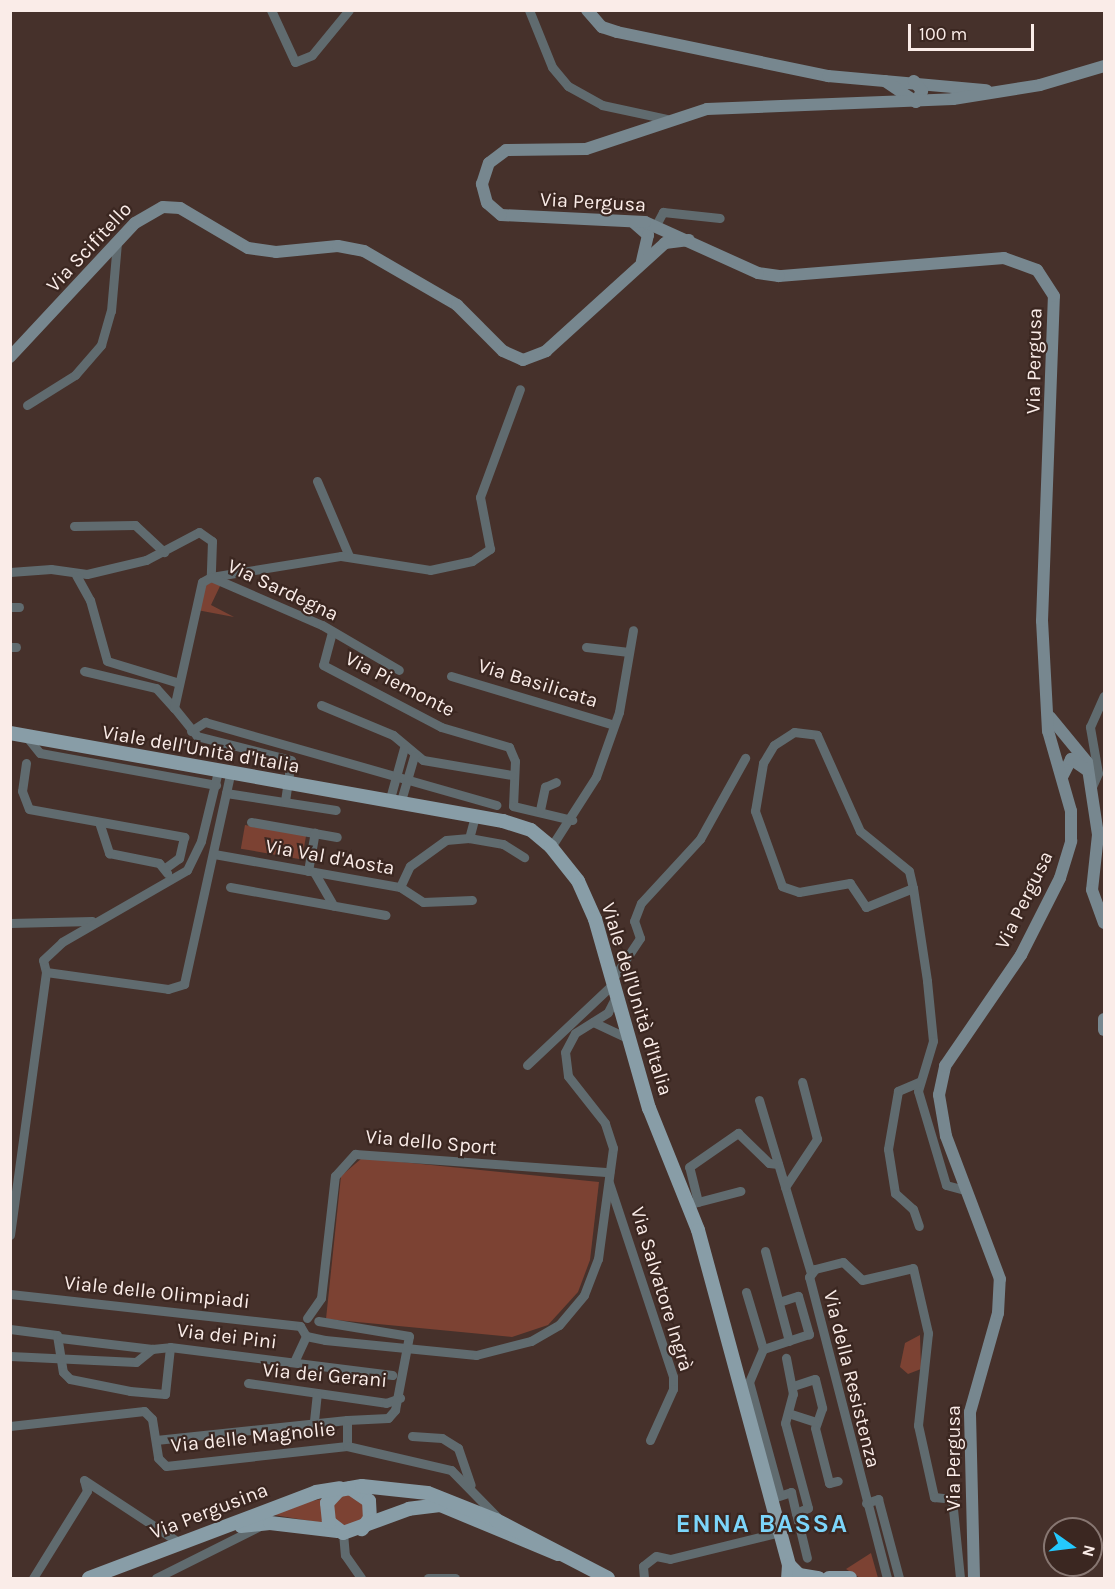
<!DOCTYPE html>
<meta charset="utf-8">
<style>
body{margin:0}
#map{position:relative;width:1115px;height:1589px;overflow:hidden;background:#46312b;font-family:Karla,sans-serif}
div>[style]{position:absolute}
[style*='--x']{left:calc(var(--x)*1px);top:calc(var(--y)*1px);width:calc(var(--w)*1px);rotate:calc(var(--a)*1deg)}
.green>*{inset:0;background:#7c4233;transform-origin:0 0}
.street>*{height:9px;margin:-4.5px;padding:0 4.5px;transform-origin:4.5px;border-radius:4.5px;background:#606b6f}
.secondary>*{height:12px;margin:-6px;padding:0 6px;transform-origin:6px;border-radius:6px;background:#77878f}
.primary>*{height:14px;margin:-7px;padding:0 7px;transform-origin:7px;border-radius:7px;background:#889da7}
span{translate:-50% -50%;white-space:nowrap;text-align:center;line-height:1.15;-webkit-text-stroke:4.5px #3b2721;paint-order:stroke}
.street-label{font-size:20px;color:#faece8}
.district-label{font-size:26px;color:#7cd5fa;font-weight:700;letter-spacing:1.5px}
.frame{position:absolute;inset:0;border:12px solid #faece8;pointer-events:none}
.north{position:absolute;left:1043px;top:1517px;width:60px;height:60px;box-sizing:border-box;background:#3b2721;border:2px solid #877671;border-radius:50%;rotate:104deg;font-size:16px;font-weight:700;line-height:24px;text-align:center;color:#faece8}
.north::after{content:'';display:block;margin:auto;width:21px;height:27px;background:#24c9fe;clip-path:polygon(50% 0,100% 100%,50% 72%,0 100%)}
.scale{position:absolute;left:908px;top:24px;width:126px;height:27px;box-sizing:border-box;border:3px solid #faece8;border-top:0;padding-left:8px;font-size:18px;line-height:21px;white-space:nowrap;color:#faece8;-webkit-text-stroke:4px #3b2721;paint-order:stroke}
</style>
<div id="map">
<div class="green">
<div style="clip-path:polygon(214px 581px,221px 584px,211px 605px,234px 617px,197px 610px,204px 586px)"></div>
<div style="left:245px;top:825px;width:62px;height:24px;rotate:10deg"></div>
<div style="clip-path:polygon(362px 1158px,599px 1182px,590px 1260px,578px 1292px,548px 1325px,512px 1337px,326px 1319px,341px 1176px)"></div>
<div style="clip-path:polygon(920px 1335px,921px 1369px,908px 1374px,900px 1367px,905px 1343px)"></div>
<div style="clip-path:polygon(349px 1492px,367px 1508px,358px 1526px,338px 1525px,331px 1512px,332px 1502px)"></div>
<div style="clip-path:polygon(321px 1499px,323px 1523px,274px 1515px,308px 1502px)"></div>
<div style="clip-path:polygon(871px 1553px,878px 1578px,860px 1578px,846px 1569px)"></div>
</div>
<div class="street">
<div style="--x:271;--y:10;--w:57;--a:65.2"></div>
<div style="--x:295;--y:62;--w:18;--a:-22"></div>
<div style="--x:312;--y:55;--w:58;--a:-50.6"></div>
<div style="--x:529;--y:10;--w:61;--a:68"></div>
<div style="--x:552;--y:67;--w:25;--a:50"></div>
<div style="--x:568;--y:86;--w:39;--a:29"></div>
<div style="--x:602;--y:105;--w:66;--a:12.2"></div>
<div style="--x:656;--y:225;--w:15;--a:-62"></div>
<div style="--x:663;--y:212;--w:57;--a:6"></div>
<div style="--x:27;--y:405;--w:57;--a:-32"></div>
<div style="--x:75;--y:375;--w:40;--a:-49"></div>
<div style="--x:101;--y:345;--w:35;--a:-74"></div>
<div style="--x:111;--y:311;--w:68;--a:-85"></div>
<div style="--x:317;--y:481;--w:82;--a:66.9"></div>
<div style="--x:74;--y:526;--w:61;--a:-0.9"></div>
<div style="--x:135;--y:525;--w:40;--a:43"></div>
<div style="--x:10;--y:572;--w:41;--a:-4.2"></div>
<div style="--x:51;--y:569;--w:36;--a:8"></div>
<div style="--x:87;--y:574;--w:61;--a:-13.3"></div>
<div style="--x:146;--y:560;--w:60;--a:-27.8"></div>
<div style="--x:199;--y:532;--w:16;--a:35"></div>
<div style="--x:212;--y:541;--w:36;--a:92"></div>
<div style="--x:211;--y:577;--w:132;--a:-9.2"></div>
<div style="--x:341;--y:556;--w:90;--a:8.9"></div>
<div style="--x:430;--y:570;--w:43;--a:-12.1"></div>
<div style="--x:472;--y:561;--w:22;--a:-34"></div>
<div style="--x:490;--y:549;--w:53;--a:-100.9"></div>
<div style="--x:480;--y:497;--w:115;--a:-69.7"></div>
<div style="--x:76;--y:575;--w:29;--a:61"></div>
<div style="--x:90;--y:600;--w:63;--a:74.4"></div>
<div style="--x:107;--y:661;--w:75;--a:17"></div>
<div style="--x:10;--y:607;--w:9;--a:0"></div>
<div style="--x:332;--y:632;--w:34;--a:105"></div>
<div style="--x:323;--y:665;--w:133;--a:27.7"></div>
<div style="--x:441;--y:727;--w:71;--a:16.4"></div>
<div style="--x:509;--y:747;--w:15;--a:67"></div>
<div style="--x:515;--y:761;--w:45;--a:92.5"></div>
<div style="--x:513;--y:806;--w:61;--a:13.3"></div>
<div style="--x:10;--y:647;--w:6;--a:0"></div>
<div style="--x:586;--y:647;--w:43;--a:6.6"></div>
<div style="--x:84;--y:671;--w:74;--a:13.3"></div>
<div style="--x:156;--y:688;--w:27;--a:48"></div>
<div style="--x:451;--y:676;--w:170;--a:16.7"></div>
<div style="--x:321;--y:705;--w:78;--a:22.6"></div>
<div style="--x:393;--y:735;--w:39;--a:40"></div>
<div style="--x:423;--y:760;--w:90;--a:9.6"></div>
<div style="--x:191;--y:731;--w:17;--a:-33"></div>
<div style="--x:205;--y:722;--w:303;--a:15.9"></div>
<div style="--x:26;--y:736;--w:22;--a:51"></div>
<div style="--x:40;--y:753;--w:179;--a:10.3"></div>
<div style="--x:26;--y:763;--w:28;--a:98"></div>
<div style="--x:22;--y:791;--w:19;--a:69"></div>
<div style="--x:29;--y:809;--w:158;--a:10.2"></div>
<div style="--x:184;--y:837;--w:22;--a:103"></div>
<div style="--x:179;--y:858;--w:17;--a:144"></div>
<div style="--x:1091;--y:789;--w:17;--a:-66"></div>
<div style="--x:1098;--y:773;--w:47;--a:-99.9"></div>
<div style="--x:1090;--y:727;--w:34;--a:-66"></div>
<div style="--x:226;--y:793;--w:111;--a:8.8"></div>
<div style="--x:285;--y:801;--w:41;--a:-81.7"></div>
<div style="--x:291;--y:760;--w:97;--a:-165.7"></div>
<div style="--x:197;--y:736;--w:36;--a:-129"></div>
<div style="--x:174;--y:708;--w:129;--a:-77.5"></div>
<div style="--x:202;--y:582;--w:10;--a:-29"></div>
<div style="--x:211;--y:577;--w:121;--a:23.4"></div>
<div style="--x:322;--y:625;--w:89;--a:30.3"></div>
<div style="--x:389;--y:802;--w:56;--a:-74.5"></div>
<div style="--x:400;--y:804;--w:50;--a:-73.7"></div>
<div style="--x:540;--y:810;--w:24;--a:-78"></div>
<div style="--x:545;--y:787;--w:12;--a:-24"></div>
<div style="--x:475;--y:816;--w:23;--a:105"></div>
<div style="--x:469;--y:838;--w:35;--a:10"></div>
<div style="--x:503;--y:844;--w:25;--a:32"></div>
<div style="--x:99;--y:822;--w:33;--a:72"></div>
<div style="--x:109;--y:853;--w:51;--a:11.3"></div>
<div style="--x:159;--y:863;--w:13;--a:51"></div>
<div style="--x:251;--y:822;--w:87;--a:9.9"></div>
<div style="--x:551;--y:847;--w:83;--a:-57.3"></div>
<div style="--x:596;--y:777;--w:69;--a:-70.5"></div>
<div style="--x:619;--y:712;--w:83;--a:-80.3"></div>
<div style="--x:214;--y:854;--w:189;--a:10.1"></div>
<div style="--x:400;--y:887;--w:27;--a:33"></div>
<div style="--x:423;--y:902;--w:49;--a:-2.3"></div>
<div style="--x:308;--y:871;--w:39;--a:-80"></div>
<div style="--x:314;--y:872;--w:39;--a:60"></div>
<div style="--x:230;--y:887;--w:158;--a:10.2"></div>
<div style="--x:400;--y:887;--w:23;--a:-65"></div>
<div style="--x:410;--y:866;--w:44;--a:-35.8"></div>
<div style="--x:446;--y:840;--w:23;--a:-5"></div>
<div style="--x:913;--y:888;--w:51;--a:158"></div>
<div style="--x:866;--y:907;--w:29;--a:-124"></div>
<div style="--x:850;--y:883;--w:52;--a:170"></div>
<div style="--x:799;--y:892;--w:18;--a:-161"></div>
<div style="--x:782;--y:886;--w:80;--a:-109.8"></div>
<div style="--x:755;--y:811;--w:49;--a:-80.5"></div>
<div style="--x:763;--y:763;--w:21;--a:-59"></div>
<div style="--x:774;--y:745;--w:24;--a:-33"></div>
<div style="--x:794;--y:732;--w:23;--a:7"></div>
<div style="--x:817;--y:735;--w:105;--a:65.9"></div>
<div style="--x:860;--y:831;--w:63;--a:39.2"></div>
<div style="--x:909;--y:871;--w:17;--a:77"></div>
<div style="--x:913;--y:888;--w:94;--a:81.4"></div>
<div style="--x:927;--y:981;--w:60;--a:84.3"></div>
<div style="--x:933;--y:1041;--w:52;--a:106.7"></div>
<div style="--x:918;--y:1091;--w:98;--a:73.4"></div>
<div style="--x:946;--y:1185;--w:20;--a:15"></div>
<div style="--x:10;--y:923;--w:82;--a:-1.4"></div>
<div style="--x:46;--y:972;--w:12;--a:-104"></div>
<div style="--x:43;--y:960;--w:26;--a:-43"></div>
<div style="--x:62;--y:942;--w:144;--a:-29.9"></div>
<div style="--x:187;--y:870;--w:32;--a:-64"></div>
<div style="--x:201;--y:841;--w:72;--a:-76.3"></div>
<div style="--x:614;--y:977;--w:47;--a:-56.3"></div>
<div style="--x:640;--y:938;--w:18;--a:-109"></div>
<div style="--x:634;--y:921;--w:19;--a:-69"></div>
<div style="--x:641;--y:903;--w:87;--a:-47.3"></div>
<div style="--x:700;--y:839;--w:93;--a:-60.9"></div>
<div style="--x:593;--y:1022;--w:40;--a:25"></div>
<div style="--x:527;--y:1065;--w:121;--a:-43.3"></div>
<div style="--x:919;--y:1082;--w:23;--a:157"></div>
<div style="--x:898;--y:1091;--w:59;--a:99.8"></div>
<div style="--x:888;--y:1149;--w:45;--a:81"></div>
<div style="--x:895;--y:1193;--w:24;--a:42"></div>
<div style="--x:913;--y:1209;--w:18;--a:71"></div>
<div style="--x:759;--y:1100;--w:181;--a:73.3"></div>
<div style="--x:609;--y:1183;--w:204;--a:71.7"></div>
<div style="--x:673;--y:1377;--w:12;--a:90"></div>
<div style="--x:673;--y:1389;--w:56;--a:114.3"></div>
<div style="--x:785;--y:1187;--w:58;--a:-56.3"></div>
<div style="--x:817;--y:1139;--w:59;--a:-104.7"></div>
<div style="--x:698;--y:1202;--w:36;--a:-104"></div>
<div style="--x:689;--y:1167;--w:60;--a:-34.8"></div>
<div style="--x:738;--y:1133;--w:43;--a:44.1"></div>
<div style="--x:769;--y:1163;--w:9;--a:6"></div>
<div style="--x:694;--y:1203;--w:48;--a:-14.6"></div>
<div style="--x:10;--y:1235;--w:265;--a:-82.2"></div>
<div style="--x:46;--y:972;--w:123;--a:7.9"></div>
<div style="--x:168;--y:989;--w:17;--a:-17"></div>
<div style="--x:184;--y:984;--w:215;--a:-77.6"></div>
<div style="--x:765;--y:1251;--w:93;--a:75.1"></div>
<div style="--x:746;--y:1292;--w:59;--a:73.4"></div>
<div style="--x:10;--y:1294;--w:292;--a:6.3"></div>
<div style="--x:779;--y:1302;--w:20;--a:-18"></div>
<div style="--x:798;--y:1296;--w:40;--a:74"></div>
<div style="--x:809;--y:1334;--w:48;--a:161.9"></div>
<div style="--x:763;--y:1349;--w:36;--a:113"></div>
<div style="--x:749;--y:1382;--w:117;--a:74.7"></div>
<div style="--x:307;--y:1318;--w:24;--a:-55"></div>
<div style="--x:321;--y:1298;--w:123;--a:-83.5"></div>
<div style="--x:335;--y:1176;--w:30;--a:-48"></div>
<div style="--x:355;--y:1154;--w:255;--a:4.1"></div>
<div style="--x:300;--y:1326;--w:12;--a:59"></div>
<div style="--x:306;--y:1336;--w:19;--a:12"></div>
<div style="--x:325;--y:1340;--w:152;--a:5.7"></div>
<div style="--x:476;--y:1355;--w:57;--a:-14.3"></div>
<div style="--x:531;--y:1341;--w:32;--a:-30"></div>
<div style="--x:559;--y:1325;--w:39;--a:-50"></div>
<div style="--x:584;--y:1295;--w:39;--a:-69"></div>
<div style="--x:598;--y:1259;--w:112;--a:-82.3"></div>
<div style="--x:613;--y:1148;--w:26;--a:-108"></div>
<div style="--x:605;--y:1123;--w:60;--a:-128.2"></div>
<div style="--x:568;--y:1076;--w:24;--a:-97"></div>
<div style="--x:565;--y:1052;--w:21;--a:-62"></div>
<div style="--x:575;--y:1033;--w:39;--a:-32"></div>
<div style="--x:608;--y:1012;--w:20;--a:-63"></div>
<div style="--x:10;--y:1329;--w:47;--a:7.3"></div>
<div style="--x:57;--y:1335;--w:37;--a:81"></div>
<div style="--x:63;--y:1372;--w:10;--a:45"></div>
<div style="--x:70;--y:1379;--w:61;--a:11.3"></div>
<div style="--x:130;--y:1391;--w:35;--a:5"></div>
<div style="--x:165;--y:1394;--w:47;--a:-83.9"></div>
<div style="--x:60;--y:1338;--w:93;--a:6.8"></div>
<div style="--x:10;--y:1356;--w:126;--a:2.7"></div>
<div style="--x:136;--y:1362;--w:21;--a:-39"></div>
<div style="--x:152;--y:1349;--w:18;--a:-6"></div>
<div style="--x:170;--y:1347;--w:224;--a:7.2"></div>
<div style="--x:294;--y:1362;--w:29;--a:-65"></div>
<div style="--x:248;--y:1383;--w:139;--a:8.2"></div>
<div style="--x:386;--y:1403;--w:15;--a:-20"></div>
<div style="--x:793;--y:1386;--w:23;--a:-18"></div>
<div style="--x:815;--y:1379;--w:30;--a:76"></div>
<div style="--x:822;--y:1408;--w:21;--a:109"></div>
<div style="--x:815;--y:1428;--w:57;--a:75.7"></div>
<div style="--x:829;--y:1483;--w:9;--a:-13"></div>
<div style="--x:788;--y:1413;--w:28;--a:18"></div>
<div style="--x:314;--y:1421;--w:27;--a:-84"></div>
<div style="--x:10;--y:1426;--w:135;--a:-6.4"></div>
<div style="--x:144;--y:1411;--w:11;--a:45"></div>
<div style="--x:152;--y:1419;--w:39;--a:81"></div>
<div style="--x:158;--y:1458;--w:11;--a:45"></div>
<div style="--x:166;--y:1466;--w:182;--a:-6.3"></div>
<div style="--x:347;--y:1446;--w:26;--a:-90"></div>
<div style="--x:347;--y:1420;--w:41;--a:-2.8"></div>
<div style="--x:388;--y:1418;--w:11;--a:-49"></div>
<div style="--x:395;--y:1410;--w:75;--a:-79.3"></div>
<div style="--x:409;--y:1336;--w:92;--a:-170.6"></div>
<div style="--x:412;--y:1436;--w:30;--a:4"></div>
<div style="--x:442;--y:1438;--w:19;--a:32"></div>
<div style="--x:458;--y:1448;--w:39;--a:71"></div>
<div style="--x:156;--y:1440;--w:192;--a:-6"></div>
<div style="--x:347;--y:1446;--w:107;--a:13"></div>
<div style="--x:451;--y:1470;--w:70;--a:45.6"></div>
<div style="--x:776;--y:1497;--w:16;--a:-18"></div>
<div style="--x:791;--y:1492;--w:22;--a:77"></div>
<div style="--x:796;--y:1513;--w:13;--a:-23"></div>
<div style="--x:808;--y:1508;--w:88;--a:-105.1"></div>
<div style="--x:785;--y:1423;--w:30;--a:-75"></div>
<div style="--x:793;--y:1394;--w:37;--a:-101"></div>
<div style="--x:866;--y:1503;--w:13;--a:-18"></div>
<div style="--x:878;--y:1499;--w:82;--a:75.1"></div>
<div style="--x:796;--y:1513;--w:46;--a:76.3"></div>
<div style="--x:343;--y:1533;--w:22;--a:85"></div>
<div style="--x:345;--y:1555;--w:28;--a:55"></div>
<div style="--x:33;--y:1578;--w:102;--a:-58.2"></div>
<div style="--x:87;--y:1491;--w:11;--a:-105"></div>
<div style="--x:84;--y:1480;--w:115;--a:33.3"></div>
<div style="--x:156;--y:1578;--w:114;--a:-26.6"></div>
<div style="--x:428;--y:1578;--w:27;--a:0"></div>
<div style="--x:644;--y:1578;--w:12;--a:-95"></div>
<div style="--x:643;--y:1566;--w:16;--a:-38"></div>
<div style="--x:656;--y:1556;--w:14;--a:12"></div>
<div style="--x:670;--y:1559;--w:113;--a:-13.8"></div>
<div style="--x:887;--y:1578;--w:311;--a:-104.5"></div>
<div style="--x:809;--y:1277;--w:10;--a:-53"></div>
<div style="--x:815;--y:1269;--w:29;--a:-14"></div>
<div style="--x:843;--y:1262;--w:26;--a:43"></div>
<div style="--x:862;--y:1280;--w:52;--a:-13.2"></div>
<div style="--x:913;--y:1268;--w:67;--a:77"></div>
<div style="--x:928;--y:1333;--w:93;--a:96.2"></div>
<div style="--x:918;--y:1425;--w:74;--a:77.5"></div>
<div style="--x:934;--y:1497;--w:18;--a:6"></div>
<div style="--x:952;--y:1499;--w:79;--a:84.2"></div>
</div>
<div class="secondary">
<div style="--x:587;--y:10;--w:23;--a:49"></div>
<div style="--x:602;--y:27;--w:16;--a:18"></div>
<div style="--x:617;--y:32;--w:216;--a:11.8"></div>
<div style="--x:828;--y:76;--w:159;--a:5.1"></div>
<div style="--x:885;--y:81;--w:37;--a:34"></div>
<div style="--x:916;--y:102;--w:13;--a:-61"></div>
<div style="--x:922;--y:91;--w:13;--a:-129"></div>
<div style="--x:633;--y:222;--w:20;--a:41"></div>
<div style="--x:648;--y:235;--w:27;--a:103"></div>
<div style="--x:10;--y:357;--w:183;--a:-47"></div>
<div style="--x:135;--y:223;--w:32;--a:-30"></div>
<div style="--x:163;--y:207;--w:17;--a:3"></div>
<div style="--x:180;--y:208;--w:79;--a:30.5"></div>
<div style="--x:248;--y:248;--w:28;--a:8"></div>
<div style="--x:276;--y:252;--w:62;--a:-5.5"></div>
<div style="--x:338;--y:246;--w:26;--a:11"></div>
<div style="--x:364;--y:251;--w:108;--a:30.1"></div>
<div style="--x:457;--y:305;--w:65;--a:45"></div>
<div style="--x:503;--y:351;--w:22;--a:24"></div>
<div style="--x:523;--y:360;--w:25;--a:-21"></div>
<div style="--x:546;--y:351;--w:161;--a:-42.2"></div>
<div style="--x:665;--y:243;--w:24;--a:-7"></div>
<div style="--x:1050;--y:717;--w:58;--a:50.6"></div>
<div style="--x:1087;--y:762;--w:74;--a:81.4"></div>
<div style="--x:1098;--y:835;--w:55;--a:96.2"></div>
<div style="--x:1092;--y:890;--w:35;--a:70"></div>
<div style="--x:1062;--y:777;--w:20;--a:-63"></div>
<div style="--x:1071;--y:759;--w:19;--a:35"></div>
<div style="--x:1104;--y:1019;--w:11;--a:90"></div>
<div style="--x:974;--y:1578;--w:166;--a:-91.4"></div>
<div style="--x:970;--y:1412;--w:103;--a:-74.2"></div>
<div style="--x:998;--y:1313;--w:34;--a:-87"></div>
<div style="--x:1000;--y:1279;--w:153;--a:-110.7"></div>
<div style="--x:946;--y:1136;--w:42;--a:-99.7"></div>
<div style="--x:939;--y:1095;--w:30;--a:-78"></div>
<div style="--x:945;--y:1066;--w:135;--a:-55.6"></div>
<div style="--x:1021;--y:955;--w:86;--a:-63.1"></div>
<div style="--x:1060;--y:878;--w:39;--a:-73"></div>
<div style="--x:1071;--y:841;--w:30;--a:-90"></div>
<div style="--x:1071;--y:811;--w:83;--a:-106"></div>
<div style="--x:1048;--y:731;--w:110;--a:-93.1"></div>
<div style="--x:1042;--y:621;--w:325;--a:-87.9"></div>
<div style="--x:1054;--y:296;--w:31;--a:-123"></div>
<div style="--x:1037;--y:270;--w:35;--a:-160"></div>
<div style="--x:1004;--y:258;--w:226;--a:175.4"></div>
<div style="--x:779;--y:276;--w:21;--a:-172"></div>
<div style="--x:758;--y:273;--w:124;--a:-155.7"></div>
<div style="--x:645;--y:222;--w:144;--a:-177.2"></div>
<div style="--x:501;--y:215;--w:18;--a:-139"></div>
<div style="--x:487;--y:203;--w:20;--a:-105"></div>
<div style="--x:482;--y:184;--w:22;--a:-72"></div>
<div style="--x:489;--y:163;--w:21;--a:-37"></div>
<div style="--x:506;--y:150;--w:80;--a:-0.7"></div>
<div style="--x:586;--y:149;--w:127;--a:-18.3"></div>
<div style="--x:707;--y:109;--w:246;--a:-2.3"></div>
<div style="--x:953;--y:99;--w:88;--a:-9.1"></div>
<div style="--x:1040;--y:85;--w:67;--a:-16.5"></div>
</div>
<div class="primary">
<div style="--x:10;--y:733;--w:501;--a:10.12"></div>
<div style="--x:503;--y:821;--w:29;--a:18"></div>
<div style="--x:531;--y:830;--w:26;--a:40"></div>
<div style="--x:551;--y:847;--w:43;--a:51.5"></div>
<div style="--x:578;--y:881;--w:42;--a:65.9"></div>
<div style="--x:595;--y:919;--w:197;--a:74.1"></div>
<div style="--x:649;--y:1108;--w:131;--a:68.1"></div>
<div style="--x:698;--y:1230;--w:347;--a:74.8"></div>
<div style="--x:789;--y:1565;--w:13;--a:94"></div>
<div style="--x:350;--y:1488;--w:23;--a:34"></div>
<div style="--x:369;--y:1501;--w:17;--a:87"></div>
<div style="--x:370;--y:1518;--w:14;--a:126"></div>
<div style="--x:241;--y:1526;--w:29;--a:-6"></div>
<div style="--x:270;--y:1523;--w:68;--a:6.7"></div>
<div style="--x:558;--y:1554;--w:128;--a:-157.4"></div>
<div style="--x:440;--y:1505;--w:31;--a:173"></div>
<div style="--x:409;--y:1509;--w:70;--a:160"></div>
<div style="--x:343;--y:1533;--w:18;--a:-142"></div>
<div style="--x:329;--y:1522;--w:19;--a:-96"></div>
<div style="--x:327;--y:1503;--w:18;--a:-47"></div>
<div style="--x:339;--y:1490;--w:23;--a:-10"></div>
<div style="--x:362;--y:1486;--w:66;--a:6.1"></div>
<div style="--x:428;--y:1493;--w:73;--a:21.7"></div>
<div style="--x:496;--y:1520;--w:126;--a:27.4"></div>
<div style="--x:789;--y:1565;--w:14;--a:45"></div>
<div style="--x:799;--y:1575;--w:20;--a:9"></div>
<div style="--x:89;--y:1578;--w:243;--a:-20.7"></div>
<div style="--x:316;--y:1492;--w:24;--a:-9"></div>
<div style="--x:829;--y:1578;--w:21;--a:0"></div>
</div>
<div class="street-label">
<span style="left:593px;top:202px;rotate:3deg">Via Pergusa</span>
<span style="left:89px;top:247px;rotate:-47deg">Via Scifitello</span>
<span style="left:1034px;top:361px;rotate:-89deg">Via Pergusa</span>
<span style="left:283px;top:590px;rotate:25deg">Via Sardegna</span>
<span style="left:538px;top:683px;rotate:17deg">Via Basilicata</span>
<span style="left:400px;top:684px;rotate:27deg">Via Piemonte</span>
<span style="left:201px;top:749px;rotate:10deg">Viale dell'Unità d'Italia</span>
<span style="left:330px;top:857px;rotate:10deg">Via Val d'Aosta</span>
<span style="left:1024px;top:900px;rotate:-64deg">Via Pergusa</span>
<span style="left:637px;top:999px;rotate:73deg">Viale dell'Unità d'Italia</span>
<span style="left:431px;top:1142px;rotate:5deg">Via dello Sport</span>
<span style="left:662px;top:1289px;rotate:73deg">Via Salvatore Ingrà</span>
<span style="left:157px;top:1292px;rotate:6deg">Viale delle Olimpiadi</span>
<span style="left:227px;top:1336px;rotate:7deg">Via dei Pini</span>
<span style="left:325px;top:1375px;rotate:5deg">Via dei Gerani</span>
<span style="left:852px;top:1379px;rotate:76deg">Via della Resistenza</span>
<span style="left:253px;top:1437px;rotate:-6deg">Via delle Magnolie</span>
<span style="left:953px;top:1458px;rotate:-90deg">Via Pergusa</span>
<span style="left:209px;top:1511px;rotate:-21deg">Via Pergusina</span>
</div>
<div class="district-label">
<span style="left:762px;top:1524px">ENNA BASSA</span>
</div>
<div class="frame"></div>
<div class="north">N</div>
<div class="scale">100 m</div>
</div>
